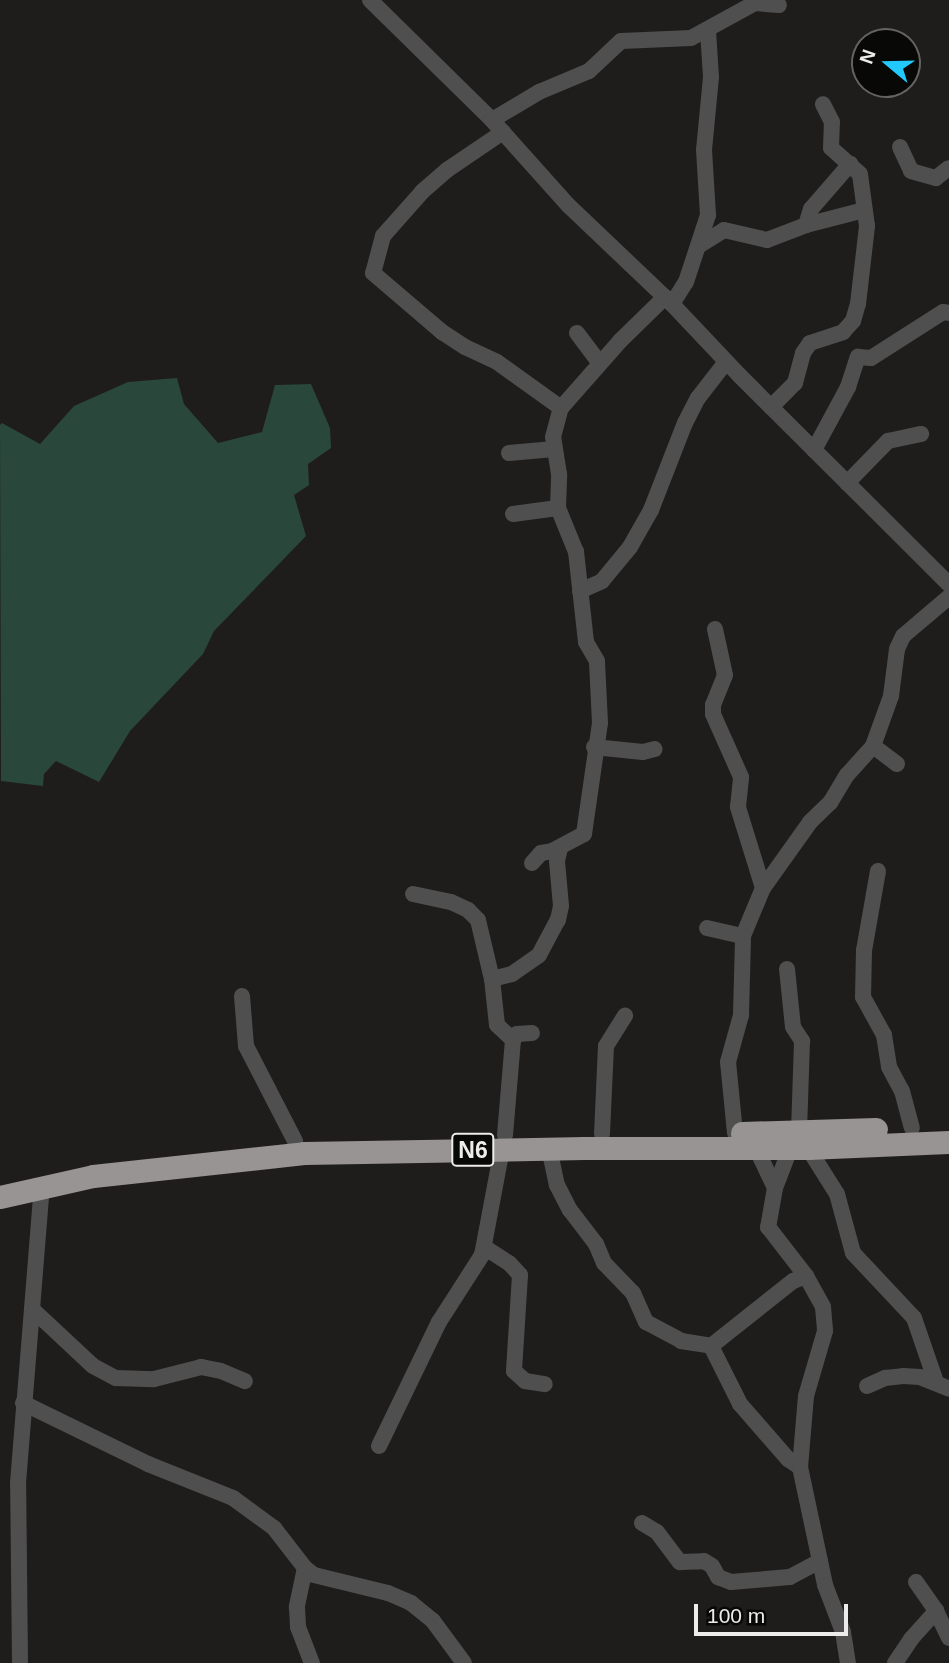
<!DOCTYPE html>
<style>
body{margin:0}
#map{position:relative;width:949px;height:1663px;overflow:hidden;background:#1f1d1b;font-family:Arial,sans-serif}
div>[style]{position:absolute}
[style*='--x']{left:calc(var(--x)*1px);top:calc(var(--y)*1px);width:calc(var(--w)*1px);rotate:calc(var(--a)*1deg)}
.green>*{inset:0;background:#29473a}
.minor>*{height:16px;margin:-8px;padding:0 8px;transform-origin:8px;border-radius:8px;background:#504f4f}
.highway>*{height:23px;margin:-11.5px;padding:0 11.5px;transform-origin:11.5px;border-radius:11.5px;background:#979493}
span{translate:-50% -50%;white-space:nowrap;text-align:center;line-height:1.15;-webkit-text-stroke:5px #080807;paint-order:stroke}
.shield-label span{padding:2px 5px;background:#080807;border:2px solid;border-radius:5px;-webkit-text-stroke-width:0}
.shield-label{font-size:23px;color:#edeceb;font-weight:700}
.north{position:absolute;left:851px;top:28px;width:70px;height:70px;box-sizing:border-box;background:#080807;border:2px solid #646362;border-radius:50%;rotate:289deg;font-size:19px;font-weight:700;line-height:28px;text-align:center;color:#edeceb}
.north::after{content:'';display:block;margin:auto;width:24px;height:32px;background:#22c9fd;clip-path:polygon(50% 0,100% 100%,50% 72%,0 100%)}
.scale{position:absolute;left:694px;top:1604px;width:154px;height:32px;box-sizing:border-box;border:4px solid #edeceb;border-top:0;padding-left:9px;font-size:21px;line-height:24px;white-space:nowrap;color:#edeceb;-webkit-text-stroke:5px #080807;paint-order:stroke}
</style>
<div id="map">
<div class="green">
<div style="clip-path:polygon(177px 378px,184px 404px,218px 443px,262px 432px,275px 385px,311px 384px,330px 428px,331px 448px,308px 464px,309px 485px,294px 495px,306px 536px,214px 631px,203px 654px,130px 731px,99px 782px,56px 761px,44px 774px,43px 786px,1px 781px,0 425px,2px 423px,40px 444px,74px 406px,128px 382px)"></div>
</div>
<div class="minor">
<div style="--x:370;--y:0;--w:171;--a:44.5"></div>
<div style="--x:492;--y:120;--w:114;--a:48.2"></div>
<div style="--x:568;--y:205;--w:144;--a:43.6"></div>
<div style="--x:672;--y:304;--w:99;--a:46.6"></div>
<div style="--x:740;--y:376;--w:295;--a:44.9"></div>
<div style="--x:492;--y:120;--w:55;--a:-30.8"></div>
<div style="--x:539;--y:92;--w:54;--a:-22.8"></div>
<div style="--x:589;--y:71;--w:44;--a:-43.2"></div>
<div style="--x:621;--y:41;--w:70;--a:-2.5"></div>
<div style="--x:691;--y:38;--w:73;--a:-28.7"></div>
<div style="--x:755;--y:3;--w:24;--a:5"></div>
<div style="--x:503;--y:132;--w:68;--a:145.8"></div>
<div style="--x:447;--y:170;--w:33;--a:139"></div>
<div style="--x:422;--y:192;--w:59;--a:131.6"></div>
<div style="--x:383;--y:236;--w:38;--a:105"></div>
<div style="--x:373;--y:273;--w:91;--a:40.5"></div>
<div style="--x:442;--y:332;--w:27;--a:33"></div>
<div style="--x:465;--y:347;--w:35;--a:25"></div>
<div style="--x:497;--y:362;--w:79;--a:35.7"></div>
<div style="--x:900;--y:147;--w:26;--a:65"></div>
<div style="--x:911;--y:171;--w:26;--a:16"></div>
<div style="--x:936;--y:178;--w:16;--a:-38"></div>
<div style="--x:806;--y:225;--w:17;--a:-73"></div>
<div style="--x:811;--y:209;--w:60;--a:-49.1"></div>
<div style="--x:700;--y:245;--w:28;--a:-32"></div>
<div style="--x:724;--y:230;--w:44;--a:13.1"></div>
<div style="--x:767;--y:240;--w:42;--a:-21"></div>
<div style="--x:806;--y:225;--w:60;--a:-14.5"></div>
<div style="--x:672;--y:304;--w:26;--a:-58"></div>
<div style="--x:686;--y:282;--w:71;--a:-71.8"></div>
<div style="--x:708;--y:215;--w:65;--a:-93.5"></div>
<div style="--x:704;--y:150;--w:73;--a:-84.5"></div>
<div style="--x:711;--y:77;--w:46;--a:-93.7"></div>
<div style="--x:577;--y:333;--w:38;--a:53"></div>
<div style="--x:771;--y:407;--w:34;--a:-45"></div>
<div style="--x:795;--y:383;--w:31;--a:-75"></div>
<div style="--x:803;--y:353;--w:12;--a:-55"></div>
<div style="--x:810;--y:343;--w:35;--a:-18"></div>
<div style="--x:843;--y:332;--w:15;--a:-48"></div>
<div style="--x:853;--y:321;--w:18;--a:-74"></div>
<div style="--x:858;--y:304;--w:79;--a:-83.4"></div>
<div style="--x:867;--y:226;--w:52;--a:-97.7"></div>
<div style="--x:860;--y:174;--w:39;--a:-138"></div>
<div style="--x:831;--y:148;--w:26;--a:-88"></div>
<div style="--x:832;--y:122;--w:20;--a:-117"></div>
<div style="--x:814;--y:450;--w:72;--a:-61.6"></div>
<div style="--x:848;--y:387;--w:32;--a:-72"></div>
<div style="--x:858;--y:357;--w:13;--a:4"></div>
<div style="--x:871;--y:358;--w:85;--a:-32.6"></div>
<div style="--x:943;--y:312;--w:6;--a:9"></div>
<div style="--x:509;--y:453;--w:45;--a:-5.1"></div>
<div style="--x:847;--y:483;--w:59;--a:-45.7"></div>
<div style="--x:888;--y:441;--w:34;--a:-12"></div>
<div style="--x:513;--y:514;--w:45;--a:-7.6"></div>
<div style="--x:580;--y:591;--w:24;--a:-24"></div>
<div style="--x:602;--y:581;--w:44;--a:-50.5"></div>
<div style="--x:630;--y:547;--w:43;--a:-60.4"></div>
<div style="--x:651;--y:510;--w:93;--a:-68.7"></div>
<div style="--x:685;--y:423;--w:28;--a:-63"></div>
<div style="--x:698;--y:398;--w:46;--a:-52.1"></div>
<div style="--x:594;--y:747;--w:49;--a:5.8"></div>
<div style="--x:643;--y:752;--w:12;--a:-14"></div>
<div style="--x:897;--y:764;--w:30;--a:-143"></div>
<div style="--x:873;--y:746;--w:53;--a:-70.2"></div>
<div style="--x:891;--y:696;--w:47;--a:-82.7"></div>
<div style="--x:897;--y:649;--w:14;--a:-65"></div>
<div style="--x:903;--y:636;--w:60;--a:-40.3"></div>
<div style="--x:532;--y:863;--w:13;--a:-48"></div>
<div style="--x:541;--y:853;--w:11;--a:-10"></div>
<div style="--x:552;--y:851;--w:36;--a:-28"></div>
<div style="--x:584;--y:834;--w:112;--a:-81.8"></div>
<div style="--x:600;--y:723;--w:62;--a:-92.8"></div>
<div style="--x:597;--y:661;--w:22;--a:-120"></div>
<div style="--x:586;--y:642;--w:91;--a:-96.3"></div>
<div style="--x:576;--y:552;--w:48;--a:-112.2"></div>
<div style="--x:558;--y:508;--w:34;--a:-88"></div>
<div style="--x:559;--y:474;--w:37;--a:-99"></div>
<div style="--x:553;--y:437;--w:30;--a:-75"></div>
<div style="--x:561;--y:408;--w:89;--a:-48.6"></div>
<div style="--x:620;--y:341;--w:63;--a:-44.4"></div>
<div style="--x:878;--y:871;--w:80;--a:100"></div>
<div style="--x:864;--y:950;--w:47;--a:91.2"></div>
<div style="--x:863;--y:997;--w:43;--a:61.1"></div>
<div style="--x:884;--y:1035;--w:32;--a:81"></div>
<div style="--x:889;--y:1067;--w:27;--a:62"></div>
<div style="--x:902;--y:1091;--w:38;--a:75"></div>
<div style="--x:763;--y:888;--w:81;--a:-54.5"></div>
<div style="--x:810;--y:822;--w:28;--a:-44"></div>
<div style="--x:830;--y:803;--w:33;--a:-59"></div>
<div style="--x:847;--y:775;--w:39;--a:-48"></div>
<div style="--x:413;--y:894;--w:39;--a:12"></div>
<div style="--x:451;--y:902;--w:19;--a:25"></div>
<div style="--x:468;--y:910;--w:14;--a:45"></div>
<div style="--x:478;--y:920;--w:61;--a:76.7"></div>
<div style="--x:492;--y:979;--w:46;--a:83.8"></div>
<div style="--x:497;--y:1025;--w:22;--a:43"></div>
<div style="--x:707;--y:928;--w:37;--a:13"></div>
<div style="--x:743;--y:936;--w:52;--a:-67.4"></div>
<div style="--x:763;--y:888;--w:85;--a:-107.2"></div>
<div style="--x:738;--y:807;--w:30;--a:-84"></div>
<div style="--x:741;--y:777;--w:69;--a:-114"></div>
<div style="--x:713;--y:714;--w:9;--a:-90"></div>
<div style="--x:713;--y:705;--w:32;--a:-68"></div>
<div style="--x:725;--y:675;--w:47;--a:-102.3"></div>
<div style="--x:787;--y:969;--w:58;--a:84.1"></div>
<div style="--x:793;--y:1027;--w:17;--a:57"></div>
<div style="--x:802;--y:1041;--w:90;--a:91.9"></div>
<div style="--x:492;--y:979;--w:21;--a:-14"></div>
<div style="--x:512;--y:974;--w:33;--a:-35"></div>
<div style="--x:539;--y:955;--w:40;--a:-62"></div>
<div style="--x:558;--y:920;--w:14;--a:-78"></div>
<div style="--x:561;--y:906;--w:45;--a:-95.1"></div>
<div style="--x:557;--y:861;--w:13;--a:-77"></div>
<div style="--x:242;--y:996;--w:50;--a:85.4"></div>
<div style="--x:246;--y:1046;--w:107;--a:62.7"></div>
<div style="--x:735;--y:1133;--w:71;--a:-95.6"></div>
<div style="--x:728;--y:1062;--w:49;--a:-74.5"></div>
<div style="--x:741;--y:1015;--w:79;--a:-88.5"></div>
<div style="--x:602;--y:1134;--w:88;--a:-87.4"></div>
<div style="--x:606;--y:1046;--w:36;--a:-58"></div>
<div style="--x:505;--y:1135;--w:95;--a:-85.2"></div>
<div style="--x:513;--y:1040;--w:7;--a:-56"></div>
<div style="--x:517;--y:1034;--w:15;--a:-4"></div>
<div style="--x:549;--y:1148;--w:38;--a:78"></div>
<div style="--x:557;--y:1185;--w:28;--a:63"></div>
<div style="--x:570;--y:1210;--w:43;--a:52.6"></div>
<div style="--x:596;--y:1244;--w:21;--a:67"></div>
<div style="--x:604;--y:1263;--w:42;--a:46"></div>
<div style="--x:633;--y:1293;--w:32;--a:66"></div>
<div style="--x:646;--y:1322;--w:40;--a:28"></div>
<div style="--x:681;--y:1341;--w:30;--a:9"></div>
<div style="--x:711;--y:1346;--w:65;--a:63.4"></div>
<div style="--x:740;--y:1404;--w:73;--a:48.9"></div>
<div style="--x:788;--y:1459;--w:14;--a:34"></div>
<div style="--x:756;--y:1148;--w:44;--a:64.6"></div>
<div style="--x:808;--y:1148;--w:54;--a:57.8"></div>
<div style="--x:837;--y:1194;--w:61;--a:74.8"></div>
<div style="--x:853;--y:1253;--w:89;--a:46.8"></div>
<div style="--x:914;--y:1318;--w:68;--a:71"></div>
<div style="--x:790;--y:1149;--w:42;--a:111"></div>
<div style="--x:775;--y:1188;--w:40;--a:100"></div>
<div style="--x:768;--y:1227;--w:62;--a:52.2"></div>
<div style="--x:806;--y:1276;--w:35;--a:61"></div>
<div style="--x:823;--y:1307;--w:24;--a:85"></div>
<div style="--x:825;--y:1331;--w:68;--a:106.3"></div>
<div style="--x:806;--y:1396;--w:71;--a:94.8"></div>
<div style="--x:800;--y:1467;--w:121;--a:78"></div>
<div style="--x:825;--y:1585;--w:50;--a:69"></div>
<div style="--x:843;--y:1632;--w:31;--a:81"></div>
<div style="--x:484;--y:1247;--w:30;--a:33"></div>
<div style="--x:509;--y:1263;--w:16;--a:47"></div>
<div style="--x:520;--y:1275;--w:96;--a:93.6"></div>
<div style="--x:514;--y:1371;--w:15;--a:42"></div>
<div style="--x:525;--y:1381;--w:20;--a:9"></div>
<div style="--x:32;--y:1309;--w:83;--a:43.1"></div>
<div style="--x:93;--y:1366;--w:26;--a:28"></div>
<div style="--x:116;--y:1378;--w:38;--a:2"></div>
<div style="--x:154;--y:1379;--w:49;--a:-14.3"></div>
<div style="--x:201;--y:1367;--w:20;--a:11"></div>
<div style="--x:221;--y:1371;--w:26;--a:23"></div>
<div style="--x:711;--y:1346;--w:105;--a:-38.4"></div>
<div style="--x:793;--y:1281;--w:14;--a:-21"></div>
<div style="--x:867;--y:1386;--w:20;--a:-24"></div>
<div style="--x:885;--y:1378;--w:18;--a:-6"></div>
<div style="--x:903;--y:1376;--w:17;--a:3"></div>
<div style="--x:920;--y:1377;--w:31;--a:22"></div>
<div style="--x:23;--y:1403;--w:139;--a:26"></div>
<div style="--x:148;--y:1464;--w:92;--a:21.8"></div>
<div style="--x:233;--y:1498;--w:51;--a:36.2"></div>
<div style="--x:274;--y:1528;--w:51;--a:52.2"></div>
<div style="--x:305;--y:1568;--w:11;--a:38"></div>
<div style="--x:314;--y:1575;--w:76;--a:13.7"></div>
<div style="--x:388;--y:1593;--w:25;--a:23"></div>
<div style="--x:411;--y:1603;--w:28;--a:39"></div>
<div style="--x:433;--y:1621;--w:52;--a:53.6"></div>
<div style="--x:379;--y:1446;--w:138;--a:-64.2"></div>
<div style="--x:439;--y:1322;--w:80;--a:-57.3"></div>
<div style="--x:482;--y:1255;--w:108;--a:-79.3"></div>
<div style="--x:642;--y:1523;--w:17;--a:31"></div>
<div style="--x:657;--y:1532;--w:38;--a:53"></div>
<div style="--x:680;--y:1562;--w:24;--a:-2"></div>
<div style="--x:704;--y:1561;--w:9;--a:32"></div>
<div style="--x:712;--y:1566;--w:13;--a:61"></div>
<div style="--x:718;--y:1577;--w:14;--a:21"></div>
<div style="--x:731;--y:1582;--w:59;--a:-4.8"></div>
<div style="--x:790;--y:1577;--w:34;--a:-28"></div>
<div style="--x:305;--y:1568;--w:40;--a:102"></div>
<div style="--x:297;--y:1607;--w:20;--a:87"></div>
<div style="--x:298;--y:1627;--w:39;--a:69"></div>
<div style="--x:916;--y:1582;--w:35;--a:55"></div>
<div style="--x:936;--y:1611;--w:30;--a:64"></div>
<div style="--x:20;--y:1663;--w:180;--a:-90.6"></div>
<div style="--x:18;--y:1483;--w:297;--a:-85.4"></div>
<div style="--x:895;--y:1663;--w:29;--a:-56"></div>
<div style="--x:911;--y:1639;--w:38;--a:-48"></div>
</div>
<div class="highway">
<div style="--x:742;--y:1133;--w:134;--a:-1.7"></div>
<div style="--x:0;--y:1197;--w:95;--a:-12.7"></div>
<div style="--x:93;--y:1176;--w:212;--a:-6.2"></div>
<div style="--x:304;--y:1153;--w:280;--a:-1"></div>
<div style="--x:584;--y:1148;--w:224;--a:0"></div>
<div style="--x:808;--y:1148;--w:141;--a:-2.4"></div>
</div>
<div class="shield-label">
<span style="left:473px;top:1150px">N6</span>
</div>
<div class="north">N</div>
<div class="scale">100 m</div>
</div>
